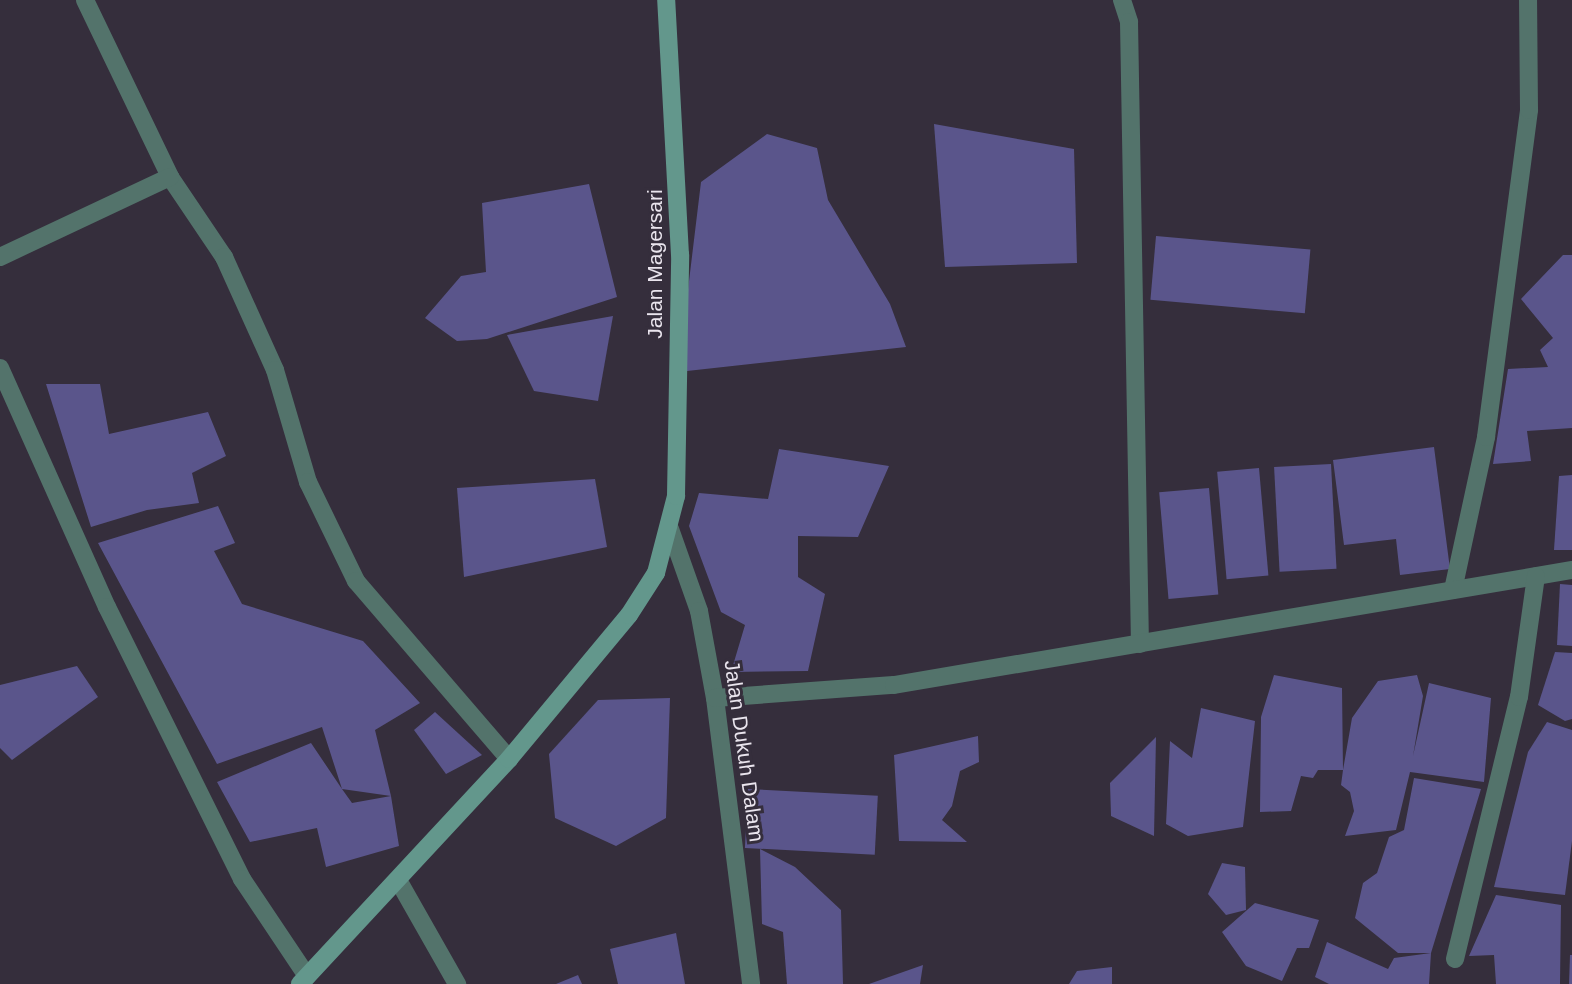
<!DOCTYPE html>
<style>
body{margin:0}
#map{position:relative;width:1572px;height:984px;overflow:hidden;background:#352e3c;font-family:Arial,sans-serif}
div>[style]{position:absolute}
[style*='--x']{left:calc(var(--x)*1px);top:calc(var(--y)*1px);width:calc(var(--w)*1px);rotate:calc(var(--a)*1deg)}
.building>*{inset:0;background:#5a558b;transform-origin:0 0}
.street>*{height:18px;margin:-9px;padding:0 9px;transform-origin:9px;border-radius:9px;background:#53736b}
.secondary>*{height:18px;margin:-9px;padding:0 9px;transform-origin:9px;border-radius:9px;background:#63978c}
span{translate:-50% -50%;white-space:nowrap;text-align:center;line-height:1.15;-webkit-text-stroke:6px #352e3c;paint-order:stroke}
.street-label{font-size:21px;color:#eae5ee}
</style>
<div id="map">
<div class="building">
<div style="clip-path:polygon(934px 124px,1074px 149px,1077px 263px,945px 267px)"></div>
<div style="clip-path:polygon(767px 134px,817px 148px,828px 200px,890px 304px,906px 347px,678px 372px,701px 182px)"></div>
<div style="clip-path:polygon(589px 184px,617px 297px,487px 339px,457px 341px,425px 318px,461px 276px,486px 272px,482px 203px)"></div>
<div style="left:1156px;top:236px;width:155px;height:64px;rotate:5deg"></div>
<div style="clip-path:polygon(1563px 255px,1572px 255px,1572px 428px,1527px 431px,1531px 461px,1493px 464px,1508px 369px,1548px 367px,1540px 350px,1553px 338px,1521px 299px)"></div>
<div style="clip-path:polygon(613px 316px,598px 401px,534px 391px,507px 335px)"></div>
<div style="clip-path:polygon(46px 384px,100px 384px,109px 434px,208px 412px,226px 456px,192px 473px,199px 503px,147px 510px,91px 527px)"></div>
<div style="clip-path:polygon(1434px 447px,1450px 569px,1400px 575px,1396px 539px,1344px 545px,1333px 460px)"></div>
<div style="clip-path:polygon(779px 449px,889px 466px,858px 537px,798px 536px,798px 577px,825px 594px,808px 671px,731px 672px,745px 625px,721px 612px,689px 526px,699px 493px,768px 499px)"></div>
<div style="left:1331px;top:464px;width:105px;height:57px;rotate:87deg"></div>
<div style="left:1259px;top:468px;width:108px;height:42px;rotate:85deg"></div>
<div style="clip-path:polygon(1572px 475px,1572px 550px,1554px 550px,1559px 476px)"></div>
<div style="clip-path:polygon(595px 479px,607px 547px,464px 577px,457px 488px)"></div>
<div style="left:1209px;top:488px;width:107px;height:50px;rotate:85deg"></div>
<div style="clip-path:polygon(218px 506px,235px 543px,214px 551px,242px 604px,363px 641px,420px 703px,375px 730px,391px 796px,342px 789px,352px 803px,391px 796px,399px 846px,326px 867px,317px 828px,250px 842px,217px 782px,311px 743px,342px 789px,322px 727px,217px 764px,98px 543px)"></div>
<div style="clip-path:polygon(1560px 584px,1572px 585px,1572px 646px,1557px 645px)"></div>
<div style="clip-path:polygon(1555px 652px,1572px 653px,1572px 719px,1565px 721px,1538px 705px)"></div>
<div style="clip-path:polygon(77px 666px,98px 697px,12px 760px,0 748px,0 685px)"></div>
<div style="clip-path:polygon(1274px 675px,1342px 688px,1343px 770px,1352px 718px,1378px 681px,1417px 675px,1423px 696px,1413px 756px,1429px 683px,1491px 698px,1484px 782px,1410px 772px,1396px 830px,1345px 836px,1354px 811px,1350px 792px,1341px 785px,1343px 770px,1318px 770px,1313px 778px,1301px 776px,1291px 811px,1260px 812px,1261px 717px)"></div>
<div style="clip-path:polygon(670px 698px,666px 818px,616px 846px,555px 818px,549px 754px,598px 700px)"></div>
<div style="clip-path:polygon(1201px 708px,1255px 721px,1243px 827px,1188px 836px,1166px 824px,1170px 741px,1192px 758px)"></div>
<div style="clip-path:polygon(435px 712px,482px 755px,446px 774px,414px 730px)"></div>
<div style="clip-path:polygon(1547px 722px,1572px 730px,1572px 841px,1565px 895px,1494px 887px,1528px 752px)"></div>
<div style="clip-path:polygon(978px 736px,979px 762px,960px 771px,952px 806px,942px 820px,967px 842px,899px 841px,894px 755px)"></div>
<div style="clip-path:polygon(1156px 737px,1154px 836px,1111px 816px,1110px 783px)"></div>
<div style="clip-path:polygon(1414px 778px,1481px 789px,1431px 953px,1429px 984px,1329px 984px,1315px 977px,1327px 942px,1388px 969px,1394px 958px,1431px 953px,1398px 953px,1355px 918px,1363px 883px,1377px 873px,1389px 837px,1404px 830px)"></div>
<div style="left:748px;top:789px;width:130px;height:59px;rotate:3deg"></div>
<div style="clip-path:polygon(760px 849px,795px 867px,841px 910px,843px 984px,787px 984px,783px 932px,762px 924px)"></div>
<div style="clip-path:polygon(1222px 863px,1245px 867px,1246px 910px,1226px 915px,1208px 894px)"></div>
<div style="clip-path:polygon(1496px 895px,1561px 905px,1560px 984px,1496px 984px,1494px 955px,1469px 956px)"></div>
<div style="clip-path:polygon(1255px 903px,1319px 920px,1309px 948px,1297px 948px,1282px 981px,1246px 966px,1222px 932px)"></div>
<div style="clip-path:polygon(676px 933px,685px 984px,618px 984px,610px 949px)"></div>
<div style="clip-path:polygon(1570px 955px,1572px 955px,1572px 984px,1569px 984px)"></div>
<div style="clip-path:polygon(923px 965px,920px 984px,869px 984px)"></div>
<div style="clip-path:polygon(1112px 967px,1112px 984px,1069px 984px,1077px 971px)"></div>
<div style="clip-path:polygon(578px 975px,582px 984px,556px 984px)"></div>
</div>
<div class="street">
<div style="--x:85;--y:0;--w:196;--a:64.3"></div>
<div style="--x:170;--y:177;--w:97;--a:56"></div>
<div style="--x:224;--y:257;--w:124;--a:65.7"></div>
<div style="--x:275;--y:370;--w:117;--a:73.6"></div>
<div style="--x:308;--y:482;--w:110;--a:64.1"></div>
<div style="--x:356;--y:581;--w:235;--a:49.3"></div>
<div style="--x:1122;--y:0;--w:23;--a:72"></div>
<div style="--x:1129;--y:22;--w:622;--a:88.99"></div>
<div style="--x:0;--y:257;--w:188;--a:-25.2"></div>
<div style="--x:0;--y:368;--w:262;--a:65.9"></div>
<div style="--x:107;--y:607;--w:304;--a:63.6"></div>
<div style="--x:242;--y:879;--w:117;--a:56.2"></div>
<div style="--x:670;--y:529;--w:87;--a:70.5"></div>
<div style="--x:699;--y:611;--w:88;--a:79.6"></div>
<div style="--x:715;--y:698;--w:288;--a:82.8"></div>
<div style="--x:1453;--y:590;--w:157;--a:-77.8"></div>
<div style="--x:1486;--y:437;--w:330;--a:-82.5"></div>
<div style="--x:1529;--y:110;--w:110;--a:-90.5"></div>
<div style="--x:715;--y:698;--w:179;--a:-4.2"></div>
<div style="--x:894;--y:685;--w:688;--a:-9.63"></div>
<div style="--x:398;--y:880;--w:120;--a:60.4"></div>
<div style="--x:1455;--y:959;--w:270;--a:-76.3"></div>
<div style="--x:1519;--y:697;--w:122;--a:-82"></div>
</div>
<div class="secondary">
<div style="--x:300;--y:984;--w:307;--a:-47.1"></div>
<div style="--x:509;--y:759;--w:187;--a:-50.2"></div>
<div style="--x:629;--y:615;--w:50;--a:-57.3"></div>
<div style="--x:656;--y:573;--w:80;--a:-75.4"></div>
<div style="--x:676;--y:496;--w:241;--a:-89"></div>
<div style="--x:680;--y:255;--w:255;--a:-93.1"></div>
</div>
<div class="street-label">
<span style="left:655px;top:264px;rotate:-90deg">Jalan Magersari</span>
<span style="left:744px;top:751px;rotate:82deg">Jalan Dukuh Dalam</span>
</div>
</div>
